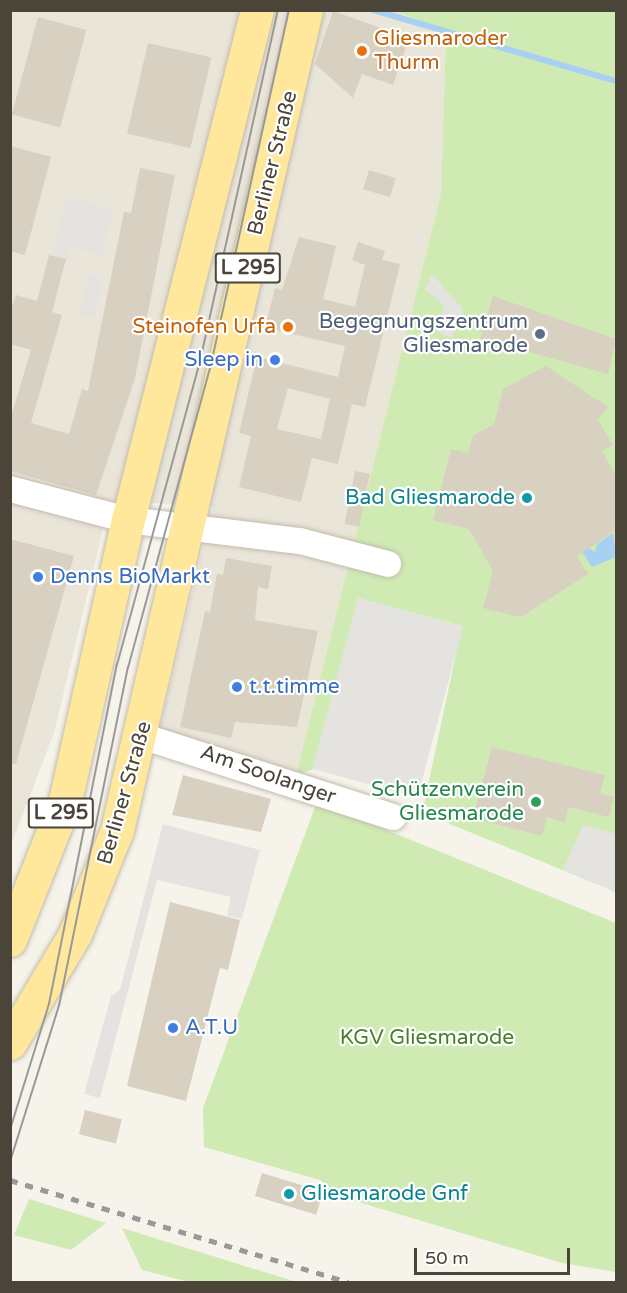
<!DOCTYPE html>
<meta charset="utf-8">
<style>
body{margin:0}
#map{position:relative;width:627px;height:1293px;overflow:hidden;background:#f6f3eb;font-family:"Varela Round",sans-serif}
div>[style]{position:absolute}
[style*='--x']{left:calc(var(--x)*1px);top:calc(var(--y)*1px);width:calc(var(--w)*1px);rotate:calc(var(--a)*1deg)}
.residential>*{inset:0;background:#eae5d9}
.green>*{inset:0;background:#cfebb3}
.parking>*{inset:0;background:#e5e3df;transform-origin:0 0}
.water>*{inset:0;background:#a7d0f3}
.stream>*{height:6px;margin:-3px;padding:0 3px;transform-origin:3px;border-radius:3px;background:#a7d0f3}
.building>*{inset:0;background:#d8d0c0;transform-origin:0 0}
.roads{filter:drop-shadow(0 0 2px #c2bcad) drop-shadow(0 0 2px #c2bcad)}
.minor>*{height:26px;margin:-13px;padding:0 13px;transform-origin:13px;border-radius:13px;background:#fff}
.major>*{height:33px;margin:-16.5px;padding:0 16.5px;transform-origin:16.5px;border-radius:16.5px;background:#ffe79b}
.tram>*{height:1.5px;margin:-0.75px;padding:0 0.75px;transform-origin:0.75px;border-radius:0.75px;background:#999}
.rail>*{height:4.5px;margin-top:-2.25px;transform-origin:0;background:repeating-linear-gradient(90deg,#999 0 8px,transparent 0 16px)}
.dots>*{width:16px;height:16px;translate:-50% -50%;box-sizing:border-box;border:3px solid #fff;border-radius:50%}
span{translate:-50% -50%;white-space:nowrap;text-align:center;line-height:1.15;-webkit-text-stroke:4.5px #fff;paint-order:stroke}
.shield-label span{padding:2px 4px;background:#fff;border:2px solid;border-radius:4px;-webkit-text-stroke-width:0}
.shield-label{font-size:20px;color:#4b4438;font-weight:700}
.food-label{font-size:21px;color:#c56008}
.left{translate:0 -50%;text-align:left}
.right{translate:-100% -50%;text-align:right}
.street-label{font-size:21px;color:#4b4438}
.service-label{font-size:21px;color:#4e5e75}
.shop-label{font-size:21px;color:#366cbe}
.culture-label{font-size:21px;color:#0d838f}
.leisure-label{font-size:21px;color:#27864d}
.park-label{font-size:21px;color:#457f28}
.frame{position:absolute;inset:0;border:12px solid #4b4438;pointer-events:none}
.scale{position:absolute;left:414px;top:1248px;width:156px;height:27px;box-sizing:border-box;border:3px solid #4b4438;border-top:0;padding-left:8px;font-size:18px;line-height:21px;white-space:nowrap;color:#4b4438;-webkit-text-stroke:4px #fff;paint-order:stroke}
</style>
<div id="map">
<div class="residential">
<div style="clip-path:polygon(396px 10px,446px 34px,441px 193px,296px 775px,159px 731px,213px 506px,110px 501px,54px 733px,11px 845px,11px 11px)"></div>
</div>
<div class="green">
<div style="clip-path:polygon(396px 11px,616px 11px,616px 892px,450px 824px,424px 804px,462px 626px,358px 598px,314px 769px,296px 775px,441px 193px,446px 34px)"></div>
<div style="clip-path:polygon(317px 802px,616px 923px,616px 1272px,562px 1263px,342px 1197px,320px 1180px,204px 1147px,203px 1108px)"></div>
<div style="clip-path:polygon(29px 1199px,106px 1223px,71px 1250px,14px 1235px)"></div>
<div style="clip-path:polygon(122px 1228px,219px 1258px,297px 1282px,189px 1282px,142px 1270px)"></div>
</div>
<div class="parking">
<div style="clip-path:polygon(67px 198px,113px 209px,102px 255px,71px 247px,68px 259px,52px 255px)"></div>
<div style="clip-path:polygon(432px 274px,463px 309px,452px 338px,438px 332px,444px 306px,425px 289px)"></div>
<div style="left:88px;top:275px;width:15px;height:41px;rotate:11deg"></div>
<div style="left:358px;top:598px;width:109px;height:177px;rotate:15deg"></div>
<div style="clip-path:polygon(163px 824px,260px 850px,242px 919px,227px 916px,231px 897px,157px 880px,100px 1098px,84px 1094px,111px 996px,120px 990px)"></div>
<div style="clip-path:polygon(583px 825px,616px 834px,616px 892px,563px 870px)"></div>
</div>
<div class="water">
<div style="clip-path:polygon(613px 533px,616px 557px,592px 567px,582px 552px,589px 548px,595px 552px,597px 544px)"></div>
</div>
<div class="stream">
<div style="--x:373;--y:10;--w:253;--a:16.3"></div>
</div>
<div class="building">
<div style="clip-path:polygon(333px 11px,409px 38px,393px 85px,362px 74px,353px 98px,315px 64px)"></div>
<div style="left:38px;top:17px;width:50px;height:101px;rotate:15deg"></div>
<div style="left:148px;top:43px;width:65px;height:93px;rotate:13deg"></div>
<div style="clip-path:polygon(10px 146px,51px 157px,25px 255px,10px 251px)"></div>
<div style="clip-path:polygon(140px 168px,175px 175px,135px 378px,96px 495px,10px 471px,10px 420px,31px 350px,10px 344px,10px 312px,16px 295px,37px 301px,49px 255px,66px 259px,52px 312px,62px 315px,31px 423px,69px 434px,82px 389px,88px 391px,124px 212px,131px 213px)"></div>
<div style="left:369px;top:170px;width:28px;height:20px;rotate:17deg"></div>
<div style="clip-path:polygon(evenodd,299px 237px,336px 246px,323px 299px,355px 307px,365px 265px,352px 260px,358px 242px,385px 251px,382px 260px,400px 264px,365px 407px,352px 404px,338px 464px,312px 458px,301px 502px,239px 487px,251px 436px,239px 433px,257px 357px,338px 377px,345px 346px,265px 328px,275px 288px,282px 290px,299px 237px,288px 388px,330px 399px,321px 439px,277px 429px,288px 388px)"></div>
<div style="clip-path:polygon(493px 296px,616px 339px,608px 374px,480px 338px)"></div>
<div style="clip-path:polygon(546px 366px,608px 407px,598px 420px,613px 445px,602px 451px,616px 476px,616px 530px,577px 556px,588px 574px,521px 617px,483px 608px,493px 571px,469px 529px,433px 520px,451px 449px,468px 453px,473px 436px,494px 424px,503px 389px)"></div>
<div style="left:355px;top:471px;width:15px;height:54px;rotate:11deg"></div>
<div style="clip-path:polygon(10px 539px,74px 556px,16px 764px,10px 763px)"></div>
<div style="clip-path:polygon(226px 558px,272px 566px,268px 589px,258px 587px,255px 620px,318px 631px,297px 727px,235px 722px,231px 738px,180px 727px,205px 611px,210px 612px,217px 574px,223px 575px)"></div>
<div style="clip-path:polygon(492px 747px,605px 775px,600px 793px,614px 797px,609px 817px,568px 807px,565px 822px,547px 817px,542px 836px,473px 818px)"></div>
<div style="clip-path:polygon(183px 775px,271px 799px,261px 832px,172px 815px)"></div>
<div style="clip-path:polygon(170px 902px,240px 920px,228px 970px,220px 968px,186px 1101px,127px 1086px)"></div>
<div style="left:85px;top:1110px;width:38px;height:25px;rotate:14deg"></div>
<div style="left:262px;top:1173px;width:64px;height:24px;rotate:17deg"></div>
</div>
<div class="roads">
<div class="minor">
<div style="--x:10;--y:489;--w:122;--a:14.7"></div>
<div style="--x:128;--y:520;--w:173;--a:7"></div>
<div style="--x:300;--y:541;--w:91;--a:14.6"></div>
<div style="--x:142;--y:736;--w:264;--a:17.9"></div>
</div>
<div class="major">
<div style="--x:10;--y:940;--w:149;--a:-68.4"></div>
<div style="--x:65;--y:801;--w:288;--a:-77.4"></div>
<div style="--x:128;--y:520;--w:526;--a:-75.81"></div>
<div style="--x:10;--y:1043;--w:127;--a:-59.2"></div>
<div style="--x:75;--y:934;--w:112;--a:-68"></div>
<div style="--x:117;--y:830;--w:841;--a:-77.02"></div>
</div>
</div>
<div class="tram">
<div style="--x:10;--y:1130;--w:132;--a:-72.8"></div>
<div style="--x:49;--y:1004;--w:346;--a:-78.7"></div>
<div style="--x:117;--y:665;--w:310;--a:-74.7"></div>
<div style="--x:199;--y:366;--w:365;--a:-77.5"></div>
<div style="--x:10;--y:1162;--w:164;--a:-72.6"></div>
<div style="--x:59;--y:1006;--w:345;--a:-78.5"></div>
<div style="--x:128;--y:668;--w:310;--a:-74.7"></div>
<div style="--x:210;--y:369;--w:368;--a:-77.6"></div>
</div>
<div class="rail">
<div style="--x:10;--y:1180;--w:353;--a:16.8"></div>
</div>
<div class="dots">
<div style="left:362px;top:51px;background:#e8710a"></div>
<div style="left:288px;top:327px;background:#e8710a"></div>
<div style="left:540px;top:334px;background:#5c6f8a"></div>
<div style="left:275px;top:360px;background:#3f7fe0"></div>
<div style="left:527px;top:498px;background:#0f9aa8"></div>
<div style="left:38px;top:577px;background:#3f7fe0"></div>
<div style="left:237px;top:687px;background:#3f7fe0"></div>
<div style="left:536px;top:802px;background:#2e9e5b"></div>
<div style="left:173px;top:1028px;background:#3f7fe0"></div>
<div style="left:289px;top:1194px;background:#0f9aa8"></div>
</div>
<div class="shield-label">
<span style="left:248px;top:268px">L 295</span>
<span style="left:61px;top:813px">L 295</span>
</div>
<div class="food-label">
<span class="left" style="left:374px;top:51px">Gliesmaroder<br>Thurm</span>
<span class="right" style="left:276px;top:327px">Steinofen Urfa</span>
</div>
<div class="street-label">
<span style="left:273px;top:163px;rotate:-76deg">Berliner Straße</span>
<span style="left:268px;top:775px;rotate:19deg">Am Soolanger</span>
<span style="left:125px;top:793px;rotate:-74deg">Berliner Straße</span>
</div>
<div class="service-label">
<span class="right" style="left:528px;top:334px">Begegnungszentrum<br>Gliesmarode</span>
</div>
<div class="shop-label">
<span class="right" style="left:263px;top:360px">Sleep in</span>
<span class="left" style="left:50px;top:577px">Denns BioMarkt</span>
<span class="left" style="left:249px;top:687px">t.t.timme</span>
<span class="left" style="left:185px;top:1028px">A.T.U</span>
</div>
<div class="culture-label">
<span class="right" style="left:515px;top:498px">Bad Gliesmarode</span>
<span class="left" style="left:301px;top:1194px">Gliesmarode Gnf</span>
</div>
<div class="leisure-label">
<span class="right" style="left:524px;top:802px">Schützenverein<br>Gliesmarode</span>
</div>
<div class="park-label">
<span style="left:427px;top:1038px">KGV Gliesmarode</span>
</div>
<div class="frame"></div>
<div class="scale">50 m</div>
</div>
